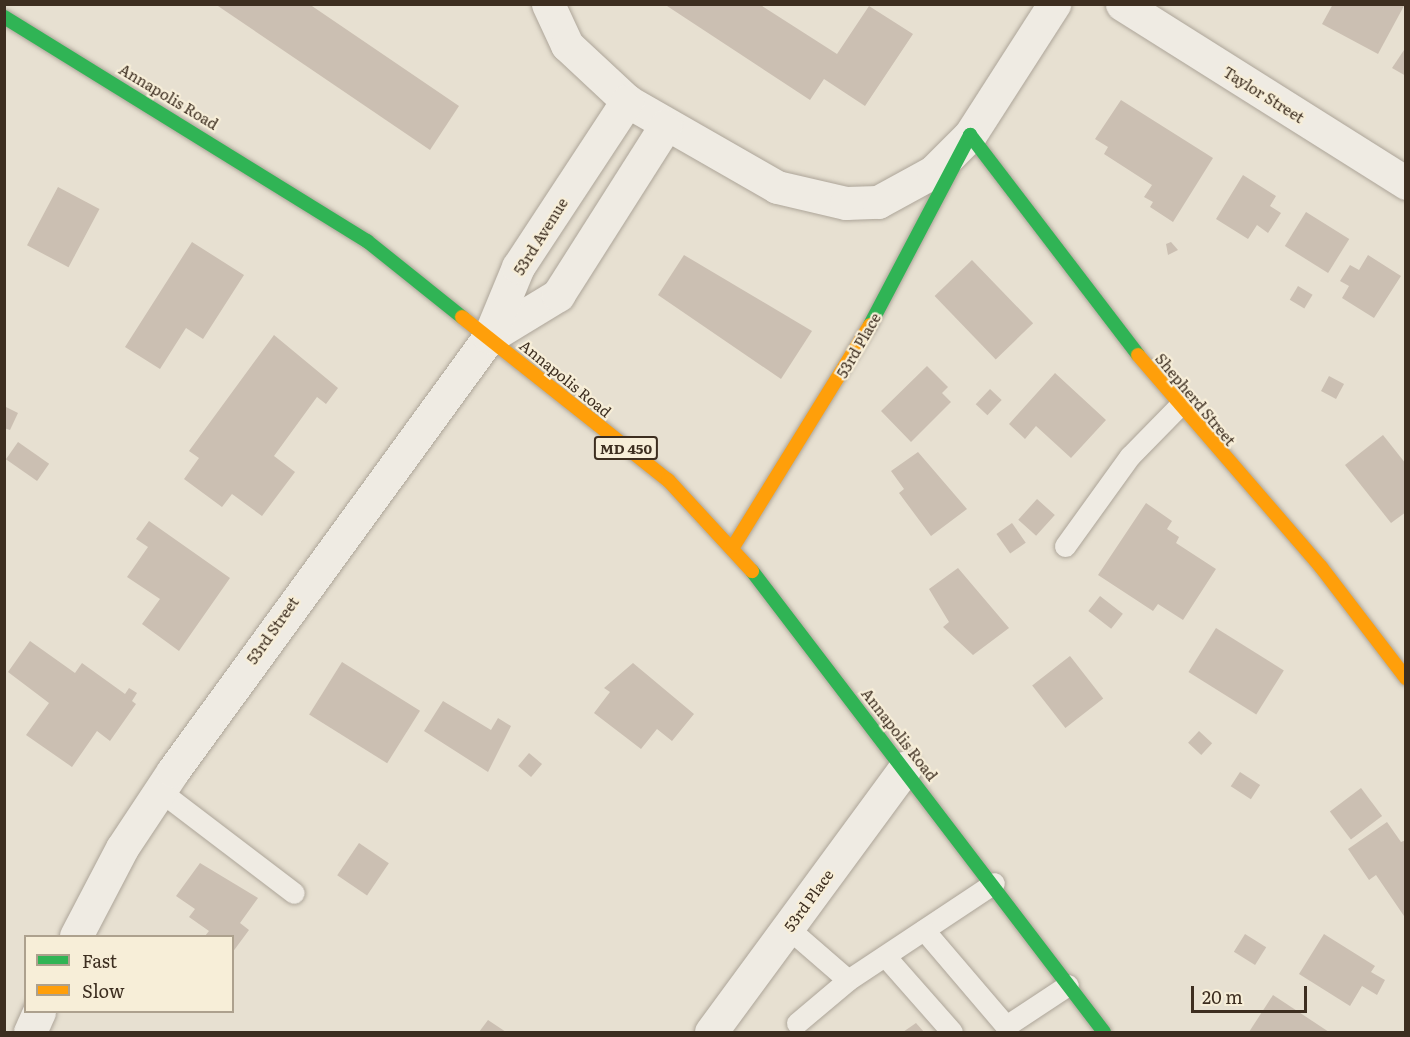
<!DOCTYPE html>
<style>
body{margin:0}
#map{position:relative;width:1410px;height:1037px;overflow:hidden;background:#e7e0d1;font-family:Literata,serif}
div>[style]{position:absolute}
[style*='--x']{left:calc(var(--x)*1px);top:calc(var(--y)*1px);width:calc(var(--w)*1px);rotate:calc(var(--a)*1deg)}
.building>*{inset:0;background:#cbbfb2;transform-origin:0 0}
.roads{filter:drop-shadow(0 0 2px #ada599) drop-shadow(0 0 2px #ada599)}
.lane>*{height:21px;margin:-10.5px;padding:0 10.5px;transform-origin:10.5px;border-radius:10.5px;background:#efebe3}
.street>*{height:33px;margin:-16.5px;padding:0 16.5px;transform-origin:16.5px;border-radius:16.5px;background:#efebe3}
.fast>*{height:14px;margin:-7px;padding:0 7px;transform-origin:7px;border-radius:7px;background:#30b455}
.slow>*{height:14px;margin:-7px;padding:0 7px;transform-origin:7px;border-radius:7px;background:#ff9f0a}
span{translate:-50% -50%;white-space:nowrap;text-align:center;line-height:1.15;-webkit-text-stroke:4.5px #f7eed8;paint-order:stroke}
.shield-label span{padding:2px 4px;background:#f7eed8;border:2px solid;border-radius:4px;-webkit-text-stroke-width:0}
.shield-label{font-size:14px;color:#3d2e20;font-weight:700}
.street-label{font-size:15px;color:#3d2e20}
.frame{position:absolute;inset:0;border:6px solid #3d2e20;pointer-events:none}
.legend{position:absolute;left:24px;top:935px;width:210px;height:78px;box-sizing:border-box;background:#f7eed8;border:2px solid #ada18e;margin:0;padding:8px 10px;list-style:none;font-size:18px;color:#3d2e20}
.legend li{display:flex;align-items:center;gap:12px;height:30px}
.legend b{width:30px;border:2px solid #ada18e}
.scale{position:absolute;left:1191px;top:986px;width:116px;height:27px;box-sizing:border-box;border:3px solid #3d2e20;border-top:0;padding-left:8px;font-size:18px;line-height:21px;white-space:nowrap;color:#3d2e20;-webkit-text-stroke:4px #f7eed8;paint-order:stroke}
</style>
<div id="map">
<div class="building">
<div style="clip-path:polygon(215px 4px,309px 4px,459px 106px,430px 150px)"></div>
<div style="clip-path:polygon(664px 4px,759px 4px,837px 54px,869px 6px,913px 34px,865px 106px,824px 79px,810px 100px)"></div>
<div style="clip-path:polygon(1333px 4px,1405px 4px,1378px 54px,1322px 24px)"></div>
<div style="clip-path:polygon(1406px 47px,1406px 76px,1392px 68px)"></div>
<div style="clip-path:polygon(1121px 100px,1213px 158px,1173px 222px,1150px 207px,1153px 202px,1144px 197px,1152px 185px,1104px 154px,1108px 147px,1095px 139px)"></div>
<div style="clip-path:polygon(1243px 175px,1276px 196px,1270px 206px,1281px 213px,1268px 233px,1257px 225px,1248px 239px,1216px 219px)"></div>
<div style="left:58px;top:187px;width:47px;height:66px;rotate:28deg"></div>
<div style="left:1306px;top:212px;width:51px;height:40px;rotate:32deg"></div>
<div style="clip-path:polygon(192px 242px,244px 275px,203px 339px,186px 328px,160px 369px,125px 347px)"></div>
<div style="clip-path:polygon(1171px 242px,1178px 250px,1168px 255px,1166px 244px)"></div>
<div style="clip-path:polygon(684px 255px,812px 331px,781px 379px,658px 295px)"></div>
<div style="clip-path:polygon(1368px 255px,1401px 276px,1374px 318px,1342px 298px,1349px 286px,1340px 281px,1350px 265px,1359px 270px)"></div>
<div style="left:972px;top:260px;width:88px;height:52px;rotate:46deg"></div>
<div style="left:1298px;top:286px;width:17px;height:16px;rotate:31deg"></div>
<div style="clip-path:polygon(274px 335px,338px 388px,326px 404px,317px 397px,274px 456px,295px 472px,262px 516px,232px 494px,222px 507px,184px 479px,199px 458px,189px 451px)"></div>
<div style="clip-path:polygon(927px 366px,948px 387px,942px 393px,951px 402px,911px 442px,881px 411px)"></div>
<div style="clip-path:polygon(1055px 373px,1106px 420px,1071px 458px,1036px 426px,1025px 439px,1009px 424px)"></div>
<div style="left:1329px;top:376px;width:17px;height:17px;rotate:28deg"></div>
<div style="left:990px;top:389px;width:16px;height:21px;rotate:43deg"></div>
<div style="clip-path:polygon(4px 406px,18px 413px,10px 430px,4px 428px)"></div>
<div style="clip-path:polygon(1383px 435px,1406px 464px,1406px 512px,1391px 523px,1345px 465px)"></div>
<div style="left:18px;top:442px;width:38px;height:21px;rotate:35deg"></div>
<div style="clip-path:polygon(918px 452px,967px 509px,931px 536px,899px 493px,904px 489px,891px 471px)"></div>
<div style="left:1037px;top:499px;width:24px;height:28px;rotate:42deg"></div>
<div style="clip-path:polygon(1146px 503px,1172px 521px,1167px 529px,1179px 537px,1176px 543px,1216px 569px,1183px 620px,1158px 604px,1153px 611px,1098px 575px)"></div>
<div style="clip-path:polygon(149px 521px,230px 578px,179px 651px,142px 624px,160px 599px,127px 577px,148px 547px,136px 539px)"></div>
<div style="left:1012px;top:523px;width:24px;height:19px;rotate:55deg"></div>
<div style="clip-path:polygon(958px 568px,1009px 628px,973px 655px,943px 627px,949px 622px,929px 589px)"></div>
<div style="left:1100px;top:596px;width:29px;height:19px;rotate:38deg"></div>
<div style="left:1216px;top:628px;width:80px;height:52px;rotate:32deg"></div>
<div style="clip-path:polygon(30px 641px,75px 673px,82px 663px,125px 694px,129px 688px,137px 693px,132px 701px,136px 704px,110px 741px,97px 731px,72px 767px,26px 735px,49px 703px,8px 672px)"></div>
<div style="left:1070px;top:656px;width:54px;height:48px;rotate:52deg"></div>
<div style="left:342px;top:662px;width:92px;height:62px;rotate:32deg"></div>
<div style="clip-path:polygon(633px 663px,694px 714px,672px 741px,657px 729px,641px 749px,594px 713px,610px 692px,604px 688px)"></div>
<div style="clip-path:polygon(443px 701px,491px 730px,498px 718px,511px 726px,488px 772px,424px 731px)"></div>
<div style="left:1199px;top:731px;width:18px;height:16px;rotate:43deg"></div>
<div style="left:529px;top:753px;width:17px;height:17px;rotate:40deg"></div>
<div style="left:1240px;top:772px;width:24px;height:17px;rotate:33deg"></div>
<div style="left:1361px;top:788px;width:35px;height:39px;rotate:53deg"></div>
<div style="clip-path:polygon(1387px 822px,1401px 842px,1406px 840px,1404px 916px,1376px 875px,1369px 880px,1348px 849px)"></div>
<div style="left:359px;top:843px;width:36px;height:39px;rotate:34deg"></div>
<div style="clip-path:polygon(200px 863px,258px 898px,240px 923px,249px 930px,232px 953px,232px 936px,205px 936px,209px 931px,189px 917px,195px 909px,176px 896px)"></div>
<div style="left:1245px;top:934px;width:25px;height:21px;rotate:32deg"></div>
<div style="clip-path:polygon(1324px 934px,1375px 966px,1371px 972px,1385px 980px,1377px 995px,1362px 986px,1350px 1006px,1299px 974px)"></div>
<div style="clip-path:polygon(1273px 995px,1329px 1032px,1249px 1032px)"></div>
<div style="clip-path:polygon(488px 1020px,506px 1032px,479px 1032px)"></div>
<div style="clip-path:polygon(916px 1023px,924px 1032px,903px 1032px)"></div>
</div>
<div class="roads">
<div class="lane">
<div style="--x:1065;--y:546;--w:111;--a:-54.2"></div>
<div style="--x:1130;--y:456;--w:70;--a:-45.6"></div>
<div style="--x:160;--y:791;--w:168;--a:37.3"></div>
<div style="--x:788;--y:928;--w:79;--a:40.9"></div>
<div style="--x:848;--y:980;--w:175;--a:-33.6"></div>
<div style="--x:924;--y:930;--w:126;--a:49.5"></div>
<div style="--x:1006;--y:1026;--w:74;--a:-33.5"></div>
<div style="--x:885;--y:956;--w:101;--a:48.6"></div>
<div style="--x:797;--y:1023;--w:67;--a:-40.1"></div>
</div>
<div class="street">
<div style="--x:548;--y:4;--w:45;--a:65.1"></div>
<div style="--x:567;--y:45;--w:82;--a:43"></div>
<div style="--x:627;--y:101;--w:173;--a:29.8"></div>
<div style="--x:777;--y:187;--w:71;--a:13.1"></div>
<div style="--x:846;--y:203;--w:32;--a:-2"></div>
<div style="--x:878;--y:202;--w:63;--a:-28.6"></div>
<div style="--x:933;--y:172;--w:52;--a:-45"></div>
<div style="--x:970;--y:135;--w:156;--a:-57.3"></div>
<div style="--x:1122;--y:4;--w:336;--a:32.2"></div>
<div style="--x:489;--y:337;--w:81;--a:-31.3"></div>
<div style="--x:558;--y:295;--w:201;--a:-57.6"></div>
<div style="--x:76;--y:936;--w:99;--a:-62.4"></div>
<div style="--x:122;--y:848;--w:92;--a:-56.5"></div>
<div style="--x:173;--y:771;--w:537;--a:-53.94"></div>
<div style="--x:489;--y:337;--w:76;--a:-67.5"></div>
<div style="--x:518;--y:267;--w:199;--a:-56.7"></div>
<div style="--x:30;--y:1032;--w:22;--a:-66"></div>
<div style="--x:711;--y:1032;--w:328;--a:-53.7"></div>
</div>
<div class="fast">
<div style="--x:4;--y:17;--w:427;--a:31.7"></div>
<div style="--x:367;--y:241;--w:122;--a:38.7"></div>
<div style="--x:870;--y:325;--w:215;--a:-62.2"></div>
<div style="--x:970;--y:135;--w:277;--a:52.6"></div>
<div style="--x:752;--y:571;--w:580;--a:52.64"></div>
</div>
<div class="slow">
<div style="--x:462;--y:317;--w:263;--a:38.4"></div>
<div style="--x:668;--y:480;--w:124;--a:47.3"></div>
<div style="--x:1138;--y:355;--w:280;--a:49.2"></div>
<div style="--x:1321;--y:567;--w:140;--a:52.6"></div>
<div style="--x:733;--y:547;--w:261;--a:-58.3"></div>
</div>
</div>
<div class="shield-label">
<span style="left:626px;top:448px">MD 450</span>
</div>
<div class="street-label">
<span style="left:1264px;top:94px;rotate:32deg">Taylor Street</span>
<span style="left:169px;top:96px;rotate:31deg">Annapolis Road</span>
<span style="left:540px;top:236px;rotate:-58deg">53rd Avenue</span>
<span style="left:858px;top:345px;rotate:-60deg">53rd Place</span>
<span style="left:566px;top:378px;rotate:39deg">Annapolis Road</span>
<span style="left:1196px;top:399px;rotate:50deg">Shepherd Street</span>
<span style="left:272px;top:630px;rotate:-55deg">53rd Street</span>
<span style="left:900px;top:734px;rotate:52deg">Annapolis Road</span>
<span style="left:808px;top:900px;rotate:-54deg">53rd Place</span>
</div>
<div class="frame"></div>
<ul class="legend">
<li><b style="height:8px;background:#30b455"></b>Fast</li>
<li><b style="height:8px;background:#ff9f0a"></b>Slow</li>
</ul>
<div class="scale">20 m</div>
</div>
